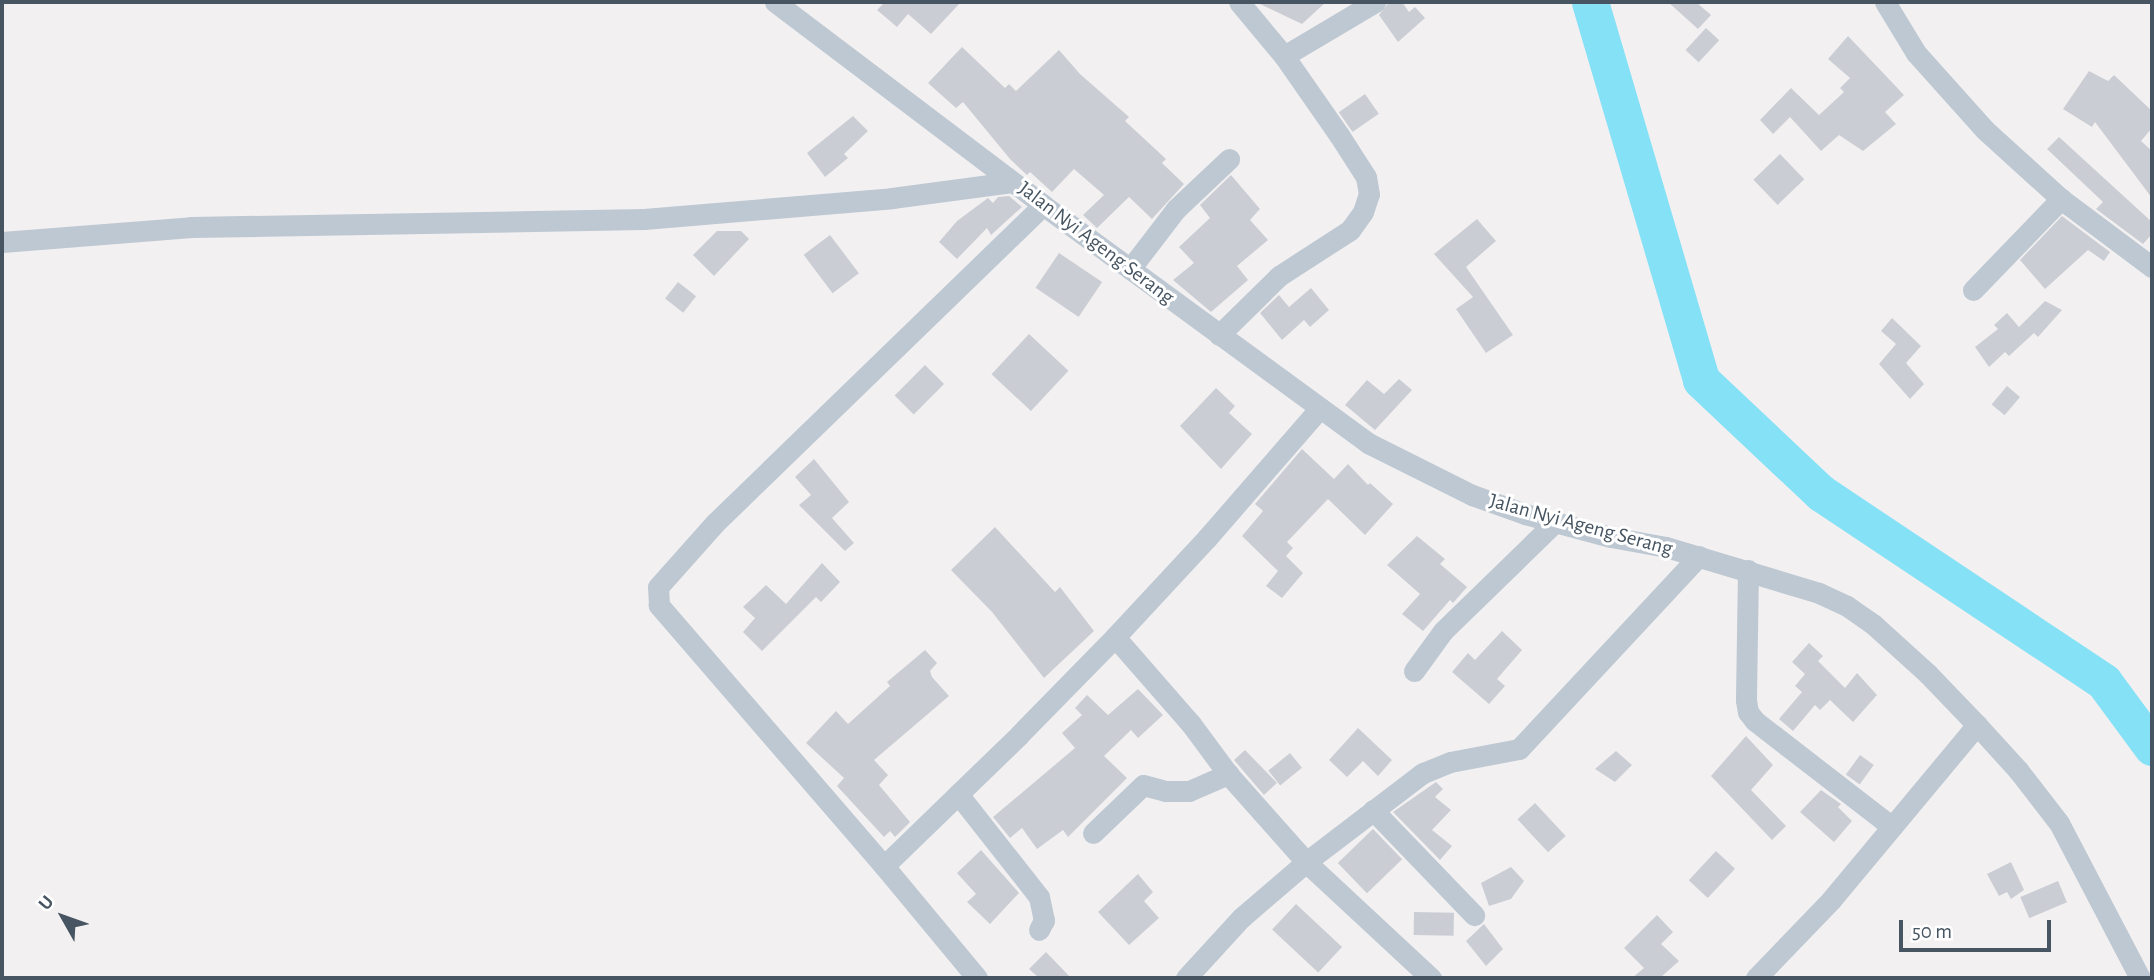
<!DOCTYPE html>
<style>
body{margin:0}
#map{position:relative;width:2154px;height:980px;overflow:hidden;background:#f3f0f1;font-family:"Alegreya Sans",sans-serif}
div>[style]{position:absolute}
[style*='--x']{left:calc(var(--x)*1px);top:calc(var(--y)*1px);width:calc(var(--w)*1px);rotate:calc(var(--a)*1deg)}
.river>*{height:37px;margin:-18.5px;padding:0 18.5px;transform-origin:18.5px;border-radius:18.5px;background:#84e1f6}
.building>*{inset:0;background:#caced4;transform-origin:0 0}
.street>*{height:21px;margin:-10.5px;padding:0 10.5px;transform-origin:10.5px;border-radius:10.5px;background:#bdc8d2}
span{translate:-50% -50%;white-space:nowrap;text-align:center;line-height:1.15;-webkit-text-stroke:6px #fff;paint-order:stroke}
.street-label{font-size:21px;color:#465561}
.frame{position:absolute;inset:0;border:4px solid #465561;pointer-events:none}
.north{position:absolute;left:28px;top:882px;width:70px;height:70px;-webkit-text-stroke:5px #fff;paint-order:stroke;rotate:310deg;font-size:19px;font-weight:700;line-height:28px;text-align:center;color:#465561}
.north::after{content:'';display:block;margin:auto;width:24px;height:32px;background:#465561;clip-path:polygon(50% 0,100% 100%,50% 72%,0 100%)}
.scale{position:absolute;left:1899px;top:920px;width:152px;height:32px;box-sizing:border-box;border:4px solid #465561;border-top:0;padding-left:9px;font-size:21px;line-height:24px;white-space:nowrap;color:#465561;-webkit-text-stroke:5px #fff;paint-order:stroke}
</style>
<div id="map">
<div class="river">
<div style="--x:1590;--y:2;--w:394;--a:73.6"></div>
<div style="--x:1701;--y:380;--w:165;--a:43.3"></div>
<div style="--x:1821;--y:493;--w:340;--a:33.7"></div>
<div style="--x:2104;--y:682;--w:81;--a:53.6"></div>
</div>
<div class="building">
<div style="clip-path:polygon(885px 2px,961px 2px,931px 34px,908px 14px,897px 27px,877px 10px)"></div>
<div style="clip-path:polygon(1256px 2px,1326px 2px,1302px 24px)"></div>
<div style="clip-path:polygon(1389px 2px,1402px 2px,1409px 12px,1415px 7px,1425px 18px,1398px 42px,1379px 15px)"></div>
<div style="clip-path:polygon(1668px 2px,1696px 2px,1711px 15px,1698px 29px)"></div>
<div style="left:1706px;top:28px;width:18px;height:30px;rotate:43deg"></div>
<div style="clip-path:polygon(1848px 36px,1904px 95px,1885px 112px,1896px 124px,1863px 151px,1839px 135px,1821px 151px,1790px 117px,1773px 134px,1760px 120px,1791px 88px,1819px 115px,1844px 92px,1840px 88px,1850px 78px,1828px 59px)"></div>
<div style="clip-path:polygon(962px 47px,1005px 88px,1009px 84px,1016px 91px,1059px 50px,1080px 74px,1129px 117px,1125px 121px,1166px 159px,1162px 163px,1184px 184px,1152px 219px,1129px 197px,1097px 228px,1083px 215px,1104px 195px,1074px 169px,1052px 192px,1030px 172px,1027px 175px,1010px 159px,963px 102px,956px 108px,928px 83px)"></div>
<div style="clip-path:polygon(2089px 71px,2108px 81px,2114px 75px,2152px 111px,2152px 128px,2141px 141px,2152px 151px,2152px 198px,2095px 122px,2092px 127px,2063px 109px)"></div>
<div style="left:1365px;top:94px;width:24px;height:32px;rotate:55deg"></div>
<div style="clip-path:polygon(853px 116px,868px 131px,844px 154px,848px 158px,825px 177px,807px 153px)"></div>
<div style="clip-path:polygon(2059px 137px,2152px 222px,2152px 234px,2143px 244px,2096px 209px,2103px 202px,2047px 149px)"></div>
<div style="left:1780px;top:154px;width:35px;height:37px;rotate:46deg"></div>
<div style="clip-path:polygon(1231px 175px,1260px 209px,1250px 220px,1268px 240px,1237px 266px,1248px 280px,1211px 312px,1173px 280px,1194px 263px,1179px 247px,1210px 218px,1200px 205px)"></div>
<div style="clip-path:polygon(1009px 196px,1022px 207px,991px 235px,987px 228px,957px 259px,939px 242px,957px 221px,988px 198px,993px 203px,998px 197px)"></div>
<div style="clip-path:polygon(2062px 216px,2110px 252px,2104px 261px,2088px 250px,2045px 289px,2020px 260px)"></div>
<div style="clip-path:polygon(1477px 219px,1496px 241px,1466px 267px,1513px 335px,1486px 353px,1456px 309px,1473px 297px,1434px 254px)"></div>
<div style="clip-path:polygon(717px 231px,741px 231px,749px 239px,714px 276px,693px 255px)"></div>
<div style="left:830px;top:235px;width:48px;height:33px;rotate:53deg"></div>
<div style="left:1059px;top:253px;width:52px;height:42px;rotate:34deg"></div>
<div style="left:678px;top:282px;width:23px;height:21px;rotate:38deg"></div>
<div style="clip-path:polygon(1311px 288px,1329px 310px,1310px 327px,1304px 320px,1282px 340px,1260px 313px,1279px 295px,1289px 307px)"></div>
<div style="clip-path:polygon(2045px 301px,2062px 310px,2038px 337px,2034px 333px,2009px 356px,2005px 352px,1989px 367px,1975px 347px,1998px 329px,1994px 325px,2007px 313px,2019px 327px)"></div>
<div style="clip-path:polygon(1892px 318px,1921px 346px,1906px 363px,1924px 384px,1910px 399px,1879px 364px,1896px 344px,1881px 331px)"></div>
<div style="left:1029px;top:334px;width:54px;height:55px;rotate:43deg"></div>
<div style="left:925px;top:365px;width:27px;height:43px;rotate:45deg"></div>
<div style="clip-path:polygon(1399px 379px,1412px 390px,1375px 430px,1345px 405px,1367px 380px,1384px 394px)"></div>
<div style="left:2007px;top:386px;width:17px;height:24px;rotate:40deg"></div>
<div style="clip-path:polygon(1216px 388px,1235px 406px,1229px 413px,1252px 434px,1221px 469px,1180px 426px)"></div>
<div style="clip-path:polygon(1302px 449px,1334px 479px,1348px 464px,1368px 485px,1370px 483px,1393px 504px,1365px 535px,1328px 499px,1287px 542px,1293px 548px,1286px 556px,1303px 573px,1282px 598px,1266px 586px,1278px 571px,1242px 536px,1263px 511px,1255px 504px)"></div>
<div style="clip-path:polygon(814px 459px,849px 502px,832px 518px,854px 543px,845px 551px,799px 505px,811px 495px,795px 477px)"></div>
<div style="clip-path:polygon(995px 527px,1055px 592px,1060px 587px,1094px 631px,1044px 678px,992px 612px,951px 570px)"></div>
<div style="clip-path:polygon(1417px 536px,1445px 559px,1440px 564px,1467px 587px,1453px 603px,1450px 600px,1423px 631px,1402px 614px,1420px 594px,1387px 565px)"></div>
<div style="clip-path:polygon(822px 563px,840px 582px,821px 602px,816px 597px,762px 651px,743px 632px,755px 618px,743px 607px,766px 585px,786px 604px)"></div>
<div style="clip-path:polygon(1502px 631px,1522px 650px,1497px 679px,1505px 686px,1489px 704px,1452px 672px,1468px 653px,1475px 660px)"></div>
<div style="clip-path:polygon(1809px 643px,1823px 656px,1818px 661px,1845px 688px,1857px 673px,1877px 695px,1853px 722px,1830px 700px,1820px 710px,1815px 705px,1793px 731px,1779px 719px,1802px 692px,1795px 686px,1805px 674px,1792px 662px)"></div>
<div style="clip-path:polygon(925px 650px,937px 663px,930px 671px,932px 677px,949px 696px,874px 760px,888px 775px,879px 785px,910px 822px,895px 837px,890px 831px,884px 837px,837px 786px,844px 778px,806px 743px,836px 711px,848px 724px,890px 686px,887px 682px)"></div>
<div style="clip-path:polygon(1138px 689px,1163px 715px,1138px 738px,1131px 730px,1104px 756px,1127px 778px,1068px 837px,1063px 830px,1037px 849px,1022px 828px,1010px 838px,993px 817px,1075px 748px,1062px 733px,1082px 715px,1075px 708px,1087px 695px,1108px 715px)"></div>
<div style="clip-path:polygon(1358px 728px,1392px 760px,1378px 776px,1363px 761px,1347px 777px,1329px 760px)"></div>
<div style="clip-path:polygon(1746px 736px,1773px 765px,1751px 790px,1786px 826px,1772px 840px,1711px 776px)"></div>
<div style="clip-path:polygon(1245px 750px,1277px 783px,1264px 795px,1234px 760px)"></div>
<div style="clip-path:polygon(1616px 751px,1632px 765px,1615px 782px,1595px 769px)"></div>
<div style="left:1290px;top:753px;width:19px;height:28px;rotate:51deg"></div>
<div style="left:1860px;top:755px;width:17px;height:24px;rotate:36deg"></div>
<div style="clip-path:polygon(1436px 782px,1443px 789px,1435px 797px,1451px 810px,1432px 830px,1452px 846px,1440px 860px,1393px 812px)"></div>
<div style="clip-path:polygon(1821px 790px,1841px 804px,1838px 807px,1852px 821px,1834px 842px,1800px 812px)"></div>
<div style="left:1535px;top:803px;width:45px;height:24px;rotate:47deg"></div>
<div style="left:1373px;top:829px;width:42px;height:49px;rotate:46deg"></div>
<div style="clip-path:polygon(981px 850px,1019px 893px,990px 924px,967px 902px,976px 894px,957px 873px)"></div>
<div style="left:1716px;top:851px;width:26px;height:40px;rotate:43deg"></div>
<div style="clip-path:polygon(2011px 862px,2024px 890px,2011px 899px,2007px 892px,1999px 896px,1987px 874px)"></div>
<div style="clip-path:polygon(1511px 867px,1524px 881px,1511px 899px,1489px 906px,1481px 883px)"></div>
<div style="clip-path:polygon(1138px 874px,1153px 892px,1144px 901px,1159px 918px,1129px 945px,1098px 912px)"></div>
<div style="left:2058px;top:881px;width:23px;height:41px;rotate:67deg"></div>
<div style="left:1296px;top:904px;width:63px;height:35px;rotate:43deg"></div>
<div style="left:1414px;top:912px;width:40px;height:23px;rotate:1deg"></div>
<div style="clip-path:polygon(1657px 915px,1673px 932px,1661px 944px,1679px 961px,1660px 978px,1632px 978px,1644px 968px,1624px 948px)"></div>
<div style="clip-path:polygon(1484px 924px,1503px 949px,1486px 966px,1466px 941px)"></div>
<div style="clip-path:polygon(1046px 952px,1071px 978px,1039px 978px,1029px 969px)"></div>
</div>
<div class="street">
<div style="--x:775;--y:2;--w:336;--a:37.1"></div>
<div style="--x:1043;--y:205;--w:403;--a:36.2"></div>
<div style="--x:1368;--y:443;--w:116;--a:26.6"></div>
<div style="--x:1472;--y:495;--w:56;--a:19.7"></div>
<div style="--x:1525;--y:514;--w:89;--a:15"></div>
<div style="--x:1611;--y:537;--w:56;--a:10.3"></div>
<div style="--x:1666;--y:547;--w:160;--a:16.7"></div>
<div style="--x:1819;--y:593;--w:31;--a:25"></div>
<div style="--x:1847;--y:606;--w:33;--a:35"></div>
<div style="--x:1874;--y:625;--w:73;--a:42.2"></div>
<div style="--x:1928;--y:674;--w:71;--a:46.1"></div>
<div style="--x:1977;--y:725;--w:61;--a:47.7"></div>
<div style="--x:2018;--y:770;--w:67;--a:52.3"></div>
<div style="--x:2059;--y:823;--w:175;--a:62.4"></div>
<div style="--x:1885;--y:2;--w:60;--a:58.7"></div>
<div style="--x:1916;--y:53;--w:103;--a:48.1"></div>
<div style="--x:1985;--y:130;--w:103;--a:42.2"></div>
<div style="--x:2061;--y:199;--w:114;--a:36.8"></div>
<div style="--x:1284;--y:56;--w:106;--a:-30.7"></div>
<div style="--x:2;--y:242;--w:190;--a:-4.5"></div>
<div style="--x:191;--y:227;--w:453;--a:-1"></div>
<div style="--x:644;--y:219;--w:249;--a:-4.8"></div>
<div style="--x:892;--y:198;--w:121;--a:-7.6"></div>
<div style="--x:1130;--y:269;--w:76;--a:-52.5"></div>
<div style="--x:1176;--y:209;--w:73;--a:-43.3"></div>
<div style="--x:1973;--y:290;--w:127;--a:-46"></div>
<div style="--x:1219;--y:335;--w:84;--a:-44.5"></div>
<div style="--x:1279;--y:276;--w:85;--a:-32.9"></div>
<div style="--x:1350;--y:230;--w:22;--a:-54"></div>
<div style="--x:1363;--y:212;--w:19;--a:-72"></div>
<div style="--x:1369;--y:194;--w:17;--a:-100"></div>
<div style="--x:1366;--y:177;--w:50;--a:-122.7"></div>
<div style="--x:1339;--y:135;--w:96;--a:-124.8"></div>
<div style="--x:1284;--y:56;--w:70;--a:-129.8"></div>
<div style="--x:1748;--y:570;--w:130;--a:90.9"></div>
<div style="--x:1746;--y:700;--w:12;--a:81"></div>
<div style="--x:1748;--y:712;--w:11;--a:52"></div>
<div style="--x:1755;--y:721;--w:173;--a:37.7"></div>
<div style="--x:1115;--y:637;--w:116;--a:48.9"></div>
<div style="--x:1191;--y:724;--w:62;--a:53.5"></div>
<div style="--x:1228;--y:774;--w:118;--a:48.4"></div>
<div style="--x:1306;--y:862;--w:171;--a:42.9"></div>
<div style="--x:1414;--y:671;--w:49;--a:-54.1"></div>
<div style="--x:1443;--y:631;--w:156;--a:-44.2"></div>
<div style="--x:958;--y:794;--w:131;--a:51.8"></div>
<div style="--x:1039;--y:897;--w:24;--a:78"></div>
<div style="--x:1044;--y:920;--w:11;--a:117"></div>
<div style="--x:1373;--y:810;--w:146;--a:46.1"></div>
<div style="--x:1093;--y:833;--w:69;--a:-43.8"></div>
<div style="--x:1143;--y:785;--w:23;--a:15"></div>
<div style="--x:1165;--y:791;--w:24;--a:0"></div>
<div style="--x:1189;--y:791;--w:43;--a:-23.6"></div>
<div style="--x:884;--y:866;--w:345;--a:-130.8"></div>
<div style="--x:659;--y:605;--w:18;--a:-93"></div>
<div style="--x:658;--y:587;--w:86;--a:-48.3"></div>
<div style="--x:715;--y:523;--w:457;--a:-44.1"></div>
<div style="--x:977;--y:978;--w:146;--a:-129.7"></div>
<div style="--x:884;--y:866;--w:188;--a:-44.1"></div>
<div style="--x:1019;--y:735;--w:137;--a:-45.6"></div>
<div style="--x:1115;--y:637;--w:135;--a:-47.1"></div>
<div style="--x:1207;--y:538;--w:172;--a:-49"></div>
<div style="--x:1186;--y:978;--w:81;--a:-47.5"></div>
<div style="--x:1241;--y:918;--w:86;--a:-40.7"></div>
<div style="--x:1306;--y:862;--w:147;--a:-37.3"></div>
<div style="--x:1423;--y:773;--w:29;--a:-22"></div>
<div style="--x:1450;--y:762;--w:70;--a:-10.7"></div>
<div style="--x:1519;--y:749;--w:264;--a:-47"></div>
<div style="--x:1756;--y:978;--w:108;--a:-46.1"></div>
<div style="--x:1831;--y:900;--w:228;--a:-50.2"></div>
</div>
<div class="street-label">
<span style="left:1096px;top:243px;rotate:37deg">Jalan Nyi Ageng Serang</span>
<span style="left:1581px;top:525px;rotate:15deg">Jalan Nyi Ageng Serang</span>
</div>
<div class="frame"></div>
<div class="north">U</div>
<div class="scale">50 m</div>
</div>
